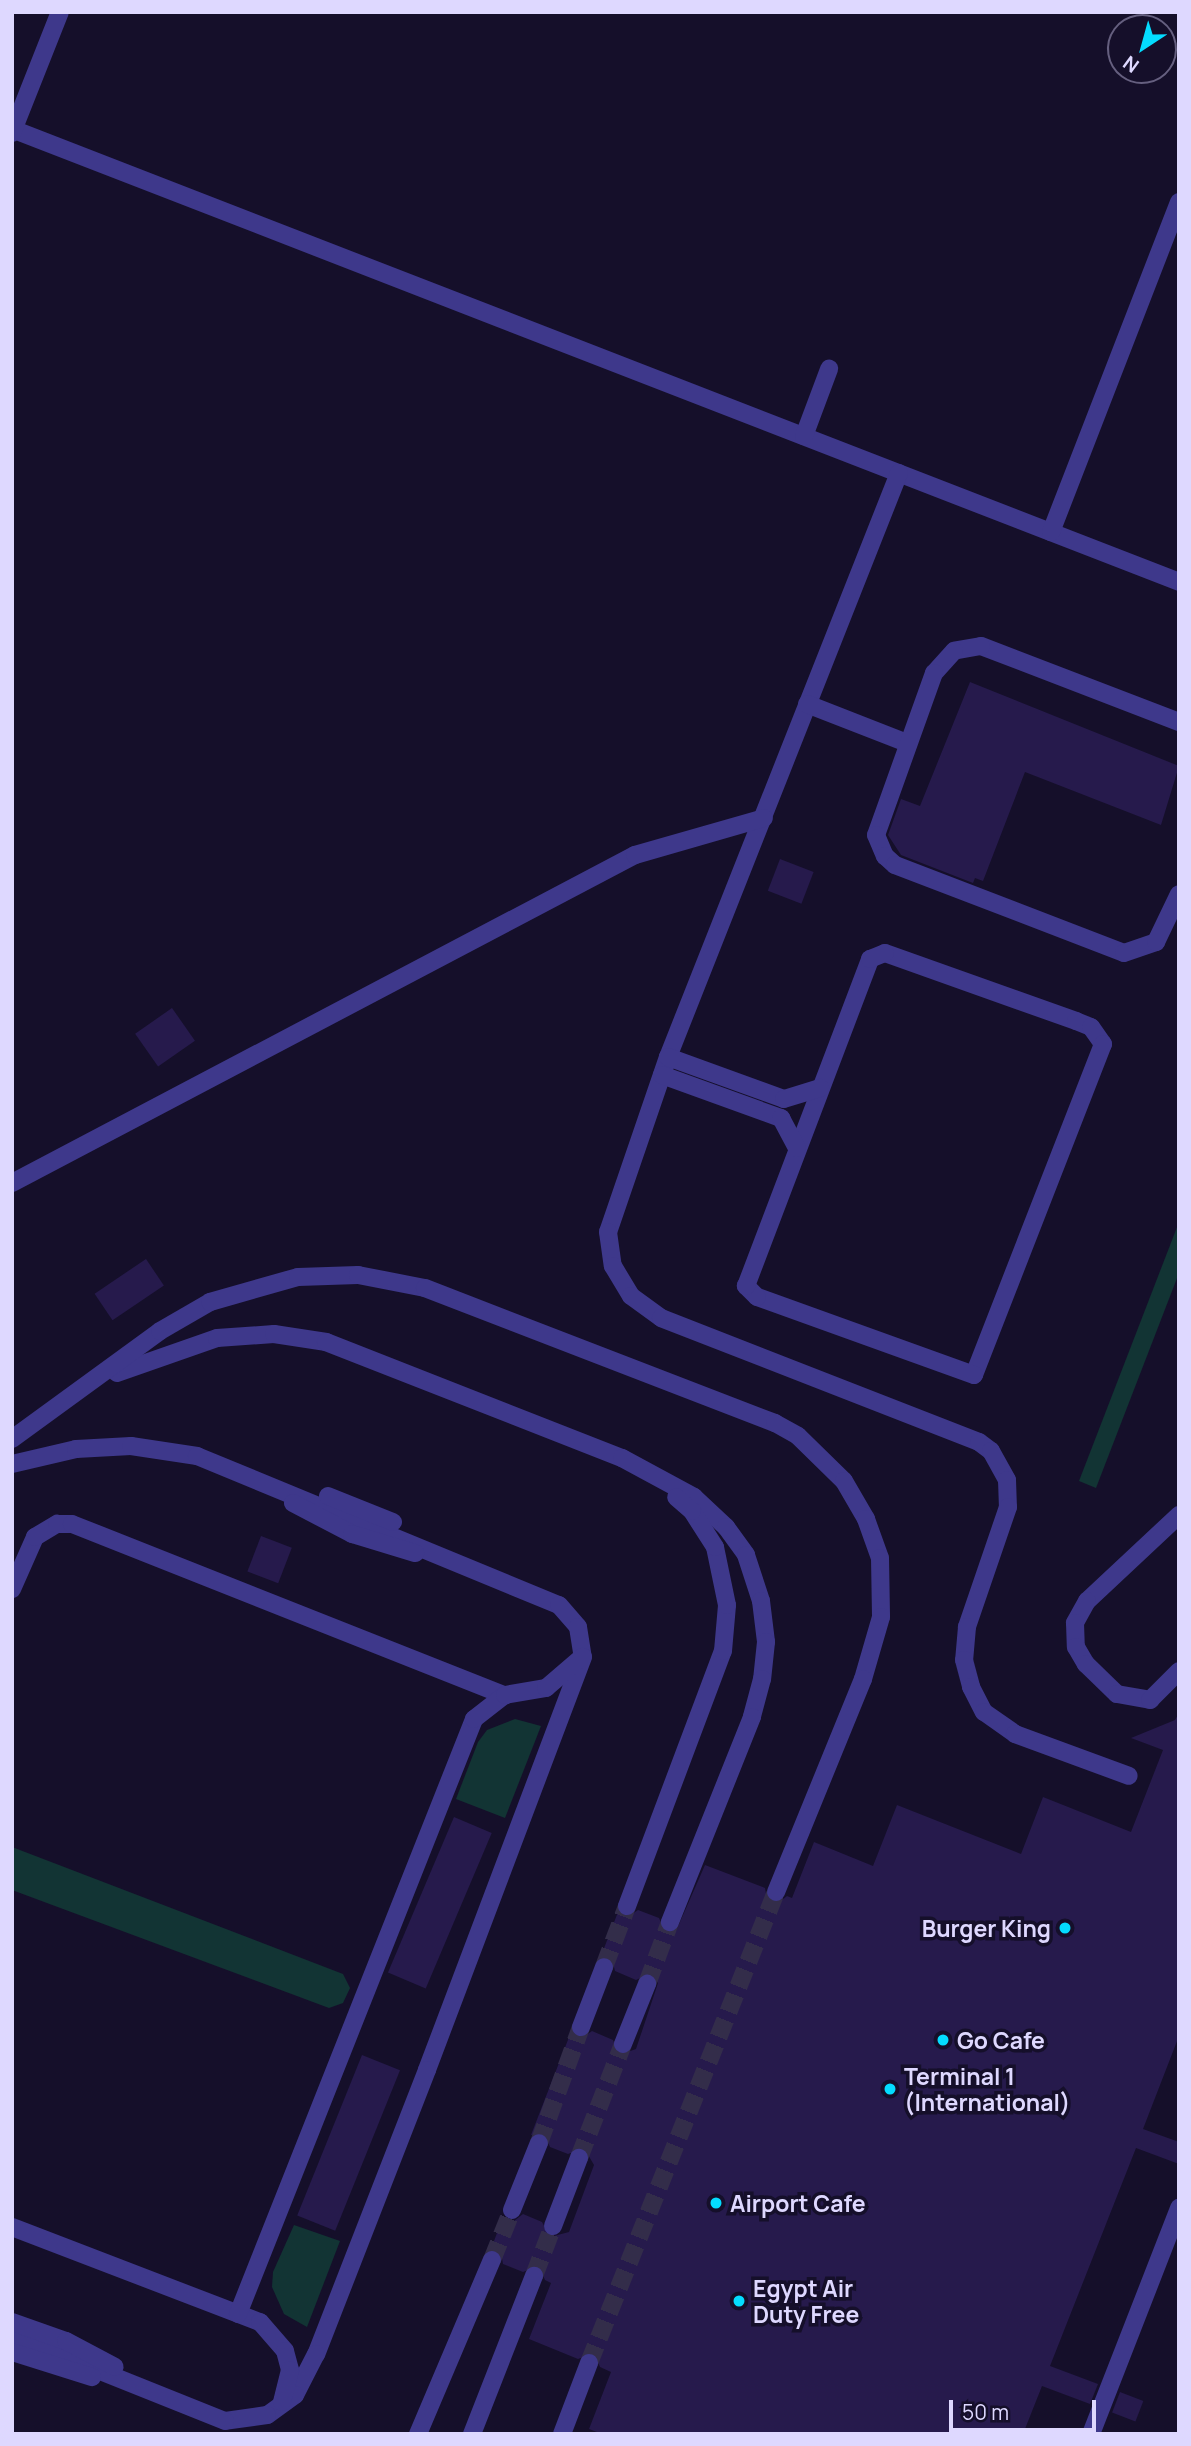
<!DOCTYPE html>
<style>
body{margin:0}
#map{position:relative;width:1191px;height:2446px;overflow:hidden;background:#150f2a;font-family:Manrope,sans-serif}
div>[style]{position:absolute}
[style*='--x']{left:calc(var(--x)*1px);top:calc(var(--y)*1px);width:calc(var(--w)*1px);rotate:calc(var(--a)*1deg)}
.green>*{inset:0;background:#123434}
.building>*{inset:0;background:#261a4c;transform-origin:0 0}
.minor-tunnel>*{height:18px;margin-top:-9px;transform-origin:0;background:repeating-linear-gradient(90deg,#332d4a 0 18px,transparent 0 27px)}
.minor>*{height:18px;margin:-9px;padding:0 9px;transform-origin:9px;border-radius:9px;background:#3e388b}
.dots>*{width:19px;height:19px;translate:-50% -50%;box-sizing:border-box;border:4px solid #150f2a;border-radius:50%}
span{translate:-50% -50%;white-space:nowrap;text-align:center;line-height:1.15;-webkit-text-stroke:7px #150f2a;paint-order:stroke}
.poi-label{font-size:23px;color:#ded8ff;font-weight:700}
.right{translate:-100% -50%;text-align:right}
.left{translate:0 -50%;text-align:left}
.frame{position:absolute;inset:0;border:14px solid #ded8ff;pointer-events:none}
.north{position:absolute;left:1107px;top:14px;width:70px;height:70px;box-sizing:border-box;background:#150f2a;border:2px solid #655f7f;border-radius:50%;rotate:216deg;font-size:19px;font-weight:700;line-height:28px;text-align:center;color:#ded8ff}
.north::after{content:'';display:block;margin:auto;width:24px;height:32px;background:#04dcff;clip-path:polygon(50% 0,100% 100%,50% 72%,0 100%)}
.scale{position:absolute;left:949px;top:2400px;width:147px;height:32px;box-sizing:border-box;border:4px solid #ded8ff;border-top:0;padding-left:9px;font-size:21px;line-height:24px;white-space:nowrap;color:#ded8ff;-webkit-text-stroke:5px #150f2a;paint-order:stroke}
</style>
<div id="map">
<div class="green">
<div style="clip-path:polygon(1179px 1222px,1179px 1273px,1096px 1488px,1079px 1481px)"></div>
<div style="clip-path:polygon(515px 1719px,541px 1726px,505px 1818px,456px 1799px,478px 1742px,487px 1730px)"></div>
<div style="clip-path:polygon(12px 1847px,343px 1974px,350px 1988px,343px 2003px,329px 2008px,12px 1890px)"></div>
<div style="clip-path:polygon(294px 2225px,340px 2241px,307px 2327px,284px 2314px,272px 2287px,273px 2272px)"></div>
</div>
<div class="building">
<div style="clip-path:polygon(970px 682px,1179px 766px,1161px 825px,1025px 772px,983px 881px,975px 878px,973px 883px,901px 855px,888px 835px,901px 799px,920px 806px)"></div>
<div style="left:780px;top:859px;width:36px;height:34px;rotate:21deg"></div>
<div style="left:172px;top:1008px;width:40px;height:45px;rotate:55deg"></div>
<div style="left:146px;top:1259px;width:32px;height:62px;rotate:56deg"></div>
<div style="left:261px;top:1536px;width:33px;height:38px;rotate:21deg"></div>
<div style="clip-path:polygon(1179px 1713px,1179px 2036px,1143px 2129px,1179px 2142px,1179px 2164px,1136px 2148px,1050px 2366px,1098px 2384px,1090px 2404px,1042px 2386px,1023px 2434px,602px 2434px,589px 2429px,611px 2372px,600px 2367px,594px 2353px,578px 2359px,529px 2339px,551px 2283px,545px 2280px,539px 2266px,523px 2272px,503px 2264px,501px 2253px,491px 2249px,503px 2217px,514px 2221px,523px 2214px,542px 2222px,550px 2237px,569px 2232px,594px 2165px,584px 2148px,568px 2154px,550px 2147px,544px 2133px,531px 2135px,571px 2032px,582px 2038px,592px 2031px,613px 2040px,619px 2055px,636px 2049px,658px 1983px,651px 1973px,636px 1980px,615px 1971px,612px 1959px,601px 1956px,618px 1912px,628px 1917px,638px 1910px,659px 1918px,665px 1932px,676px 1931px,705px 1865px,765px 1888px,767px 1899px,778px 1903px,787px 1896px,792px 1898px,814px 1842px,873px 1866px,897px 1805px,1021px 1854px,1043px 1797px,1131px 1832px,1163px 1750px,1131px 1738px,1175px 1720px)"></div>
<div style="left:454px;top:1817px;width:41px;height:169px;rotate:23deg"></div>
<div style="left:362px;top:2055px;width:41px;height:173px;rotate:22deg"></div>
<div style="left:1120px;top:2392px;width:25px;height:22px;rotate:21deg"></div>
</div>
<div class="minor-tunnel">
<div style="--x:604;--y:1967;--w:65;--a:-69.3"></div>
<div style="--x:647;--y:1984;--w:66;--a:-69.6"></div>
<div style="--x:539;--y:2143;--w:123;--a:-70.1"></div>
<div style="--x:579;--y:2158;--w:122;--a:-68.9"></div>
<div style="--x:492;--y:2260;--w:54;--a:-68.2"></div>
<div style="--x:534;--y:2276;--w:53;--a:-69.2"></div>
<div style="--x:589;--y:2363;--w:507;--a:-68.35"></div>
</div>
<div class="minor">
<div style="--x:12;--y:129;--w:1252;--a:21.21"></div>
<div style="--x:12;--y:133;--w:130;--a:-68.4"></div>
<div style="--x:804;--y:436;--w:72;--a:-69.5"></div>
<div style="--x:899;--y:473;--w:628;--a:111.58"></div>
<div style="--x:668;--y:1057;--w:185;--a:108.9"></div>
<div style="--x:608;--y:1232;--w:34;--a:82"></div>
<div style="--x:613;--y:1266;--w:35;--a:59"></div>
<div style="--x:631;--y:1296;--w:37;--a:36"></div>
<div style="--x:661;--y:1318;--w:341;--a:21.3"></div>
<div style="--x:979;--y:1442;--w:15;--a:37"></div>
<div style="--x:991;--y:1451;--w:33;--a:61"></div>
<div style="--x:1007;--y:1480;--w:27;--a:88"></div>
<div style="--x:1008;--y:1507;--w:127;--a:108.9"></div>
<div style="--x:967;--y:1627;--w:33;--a:95"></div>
<div style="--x:964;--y:1660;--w:28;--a:75"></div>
<div style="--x:971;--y:1687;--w:28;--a:63"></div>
<div style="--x:984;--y:1712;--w:38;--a:35"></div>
<div style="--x:1015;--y:1734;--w:121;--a:20.2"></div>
<div style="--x:1051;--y:532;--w:354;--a:-68.8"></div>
<div style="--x:807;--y:704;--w:107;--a:21.3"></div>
<div style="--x:1179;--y:722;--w:212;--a:-159"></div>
<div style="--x:981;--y:646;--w:27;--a:170"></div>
<div style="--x:954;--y:651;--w:30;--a:132"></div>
<div style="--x:934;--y:673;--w:172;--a:109.7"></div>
<div style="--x:876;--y:835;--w:23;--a:67"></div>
<div style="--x:885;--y:856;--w:13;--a:42"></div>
<div style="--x:895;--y:865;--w:245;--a:21"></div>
<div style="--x:1124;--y:953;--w:34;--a:-19"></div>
<div style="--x:1156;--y:942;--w:53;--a:-64.4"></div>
<div style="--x:885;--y:953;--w:203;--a:19.6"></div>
<div style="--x:1076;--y:1021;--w:16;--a:22"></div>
<div style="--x:1091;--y:1027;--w:21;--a:55"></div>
<div style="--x:1103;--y:1044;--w:355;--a:111.3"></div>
<div style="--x:974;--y:1375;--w:231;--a:-160.2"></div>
<div style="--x:757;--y:1297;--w:16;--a:-135"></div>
<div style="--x:746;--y:1286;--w:350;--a:-69.2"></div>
<div style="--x:870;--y:959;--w:16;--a:-22"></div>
<div style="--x:668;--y:1057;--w:123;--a:19.9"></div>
<div style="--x:784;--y:1099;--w:38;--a:-17"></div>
<div style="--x:662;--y:1075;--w:127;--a:19.9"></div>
<div style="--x:781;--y:1118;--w:34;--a:62"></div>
<div style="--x:12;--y:1183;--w:704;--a:-27.77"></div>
<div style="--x:635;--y:855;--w:134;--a:-16"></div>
<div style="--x:117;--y:1373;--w:106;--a:-19.3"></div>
<div style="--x:217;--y:1338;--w:57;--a:-4"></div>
<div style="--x:274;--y:1334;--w:53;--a:8.7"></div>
<div style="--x:326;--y:1342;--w:318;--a:21.4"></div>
<div style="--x:622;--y:1458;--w:82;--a:28.4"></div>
<div style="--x:694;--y:1497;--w:44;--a:43.2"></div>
<div style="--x:726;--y:1527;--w:34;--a:54"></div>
<div style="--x:746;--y:1555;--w:48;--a:71.9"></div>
<div style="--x:761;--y:1601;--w:41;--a:83"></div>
<div style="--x:766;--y:1642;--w:37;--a:96"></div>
<div style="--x:762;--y:1679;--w:39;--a:105"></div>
<div style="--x:752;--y:1717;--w:221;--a:111.8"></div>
<div style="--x:12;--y:1439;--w:183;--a:-36.1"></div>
<div style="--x:160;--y:1331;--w:58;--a:-30.1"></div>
<div style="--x:210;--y:1302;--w:91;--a:-15.9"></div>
<div style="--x:298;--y:1277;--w:60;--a:-1.9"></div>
<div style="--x:358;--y:1275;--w:68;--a:11"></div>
<div style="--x:425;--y:1288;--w:375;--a:21.1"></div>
<div style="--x:775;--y:1423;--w:26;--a:29"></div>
<div style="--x:798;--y:1436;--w:64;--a:44.4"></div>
<div style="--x:844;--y:1481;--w:44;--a:59.9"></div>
<div style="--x:866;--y:1519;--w:41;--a:70.3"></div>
<div style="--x:880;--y:1558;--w:59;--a:89"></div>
<div style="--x:881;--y:1617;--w:65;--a:106.2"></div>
<div style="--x:863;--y:1679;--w:230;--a:112.2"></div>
<div style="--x:12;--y:1464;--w:66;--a:-13.2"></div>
<div style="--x:76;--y:1449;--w:55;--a:-3.1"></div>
<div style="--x:131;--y:1446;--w:67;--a:8.6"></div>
<div style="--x:197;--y:1456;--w:391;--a:22.4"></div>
<div style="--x:559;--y:1605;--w:29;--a:49"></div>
<div style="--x:578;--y:1627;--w:30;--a:81"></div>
<div style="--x:583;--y:1657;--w:441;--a:110.7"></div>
<div style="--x:427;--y:2070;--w:305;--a:111.3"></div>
<div style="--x:316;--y:2354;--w:46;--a:117.1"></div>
<div style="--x:295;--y:2395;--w:34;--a:144"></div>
<div style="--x:267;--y:2415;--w:42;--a:171.9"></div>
<div style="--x:225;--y:2421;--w:229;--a:-158.2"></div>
<div style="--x:328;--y:1496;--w:70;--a:21.8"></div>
<div style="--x:293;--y:1503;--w:67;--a:27.7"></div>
<div style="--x:352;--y:1534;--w:66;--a:16.8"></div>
<div style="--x:1179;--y:1515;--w:126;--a:136.9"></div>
<div style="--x:1087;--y:1601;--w:25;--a:119"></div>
<div style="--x:1075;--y:1623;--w:24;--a:88"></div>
<div style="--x:1076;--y:1647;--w:20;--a:60"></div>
<div style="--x:1086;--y:1664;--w:43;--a:44.1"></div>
<div style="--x:1117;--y:1694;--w:34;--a:10"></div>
<div style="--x:1150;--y:1700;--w:41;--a:-45"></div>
<div style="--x:12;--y:1589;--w:57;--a:-66.1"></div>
<div style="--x:35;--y:1537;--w:26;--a:-31"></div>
<div style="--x:57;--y:1524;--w:15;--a:0"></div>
<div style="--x:72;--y:1524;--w:466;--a:21.6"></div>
<div style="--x:627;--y:1906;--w:272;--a:-69.4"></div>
<div style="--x:723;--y:1651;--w:46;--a:-85"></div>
<div style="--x:727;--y:1605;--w:59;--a:-101.7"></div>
<div style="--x:715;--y:1547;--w:43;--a:-122.6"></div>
<div style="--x:692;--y:1511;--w:21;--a:-139"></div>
<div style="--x:581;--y:2027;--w:64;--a:-69"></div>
<div style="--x:623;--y:2044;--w:65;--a:-68.2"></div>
<div style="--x:512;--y:2210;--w:72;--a:-68.1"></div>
<div style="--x:553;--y:2226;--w:73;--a:-69.1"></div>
<div style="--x:12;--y:2227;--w:266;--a:21"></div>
<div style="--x:260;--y:2322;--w:38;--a:49"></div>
<div style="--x:285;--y:2351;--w:20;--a:75"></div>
<div style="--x:290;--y:2370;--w:33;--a:104"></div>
<div style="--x:238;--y:2314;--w:640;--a:-68.36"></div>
<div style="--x:474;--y:1719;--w:39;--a:-38"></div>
<div style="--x:505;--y:1695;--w:42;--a:-9.7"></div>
<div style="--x:546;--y:1688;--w:48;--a:-40.7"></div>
<div style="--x:12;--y:2322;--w:57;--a:19.4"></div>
<div style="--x:66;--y:2341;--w:55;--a:28"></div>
<div style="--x:12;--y:2352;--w:84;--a:17.4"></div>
<div style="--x:418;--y:2434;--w:189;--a:-67"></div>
<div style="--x:472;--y:2434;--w:170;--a:-68.6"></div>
<div style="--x:562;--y:2434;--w:76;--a:-69.2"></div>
<div style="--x:1091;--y:2434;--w:243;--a:-68.7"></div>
</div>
<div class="dots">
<div style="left:1065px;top:1928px;background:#04dcff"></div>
<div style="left:943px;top:2040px;background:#04dcff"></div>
<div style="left:890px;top:2089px;background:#04dcff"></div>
<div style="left:716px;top:2203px;background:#04dcff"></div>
<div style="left:739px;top:2301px;background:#04dcff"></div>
</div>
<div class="poi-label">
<span class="right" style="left:1051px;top:1928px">Burger King</span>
<span class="left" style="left:957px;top:2040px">Go Cafe</span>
<span class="left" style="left:904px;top:2089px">Terminal 1<br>(International)</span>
<span class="left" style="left:730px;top:2203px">Airport Cafe</span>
<span class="left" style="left:753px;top:2301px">Egypt Air<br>Duty Free</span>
</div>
<div class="frame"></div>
<div class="north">N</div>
<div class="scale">50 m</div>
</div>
